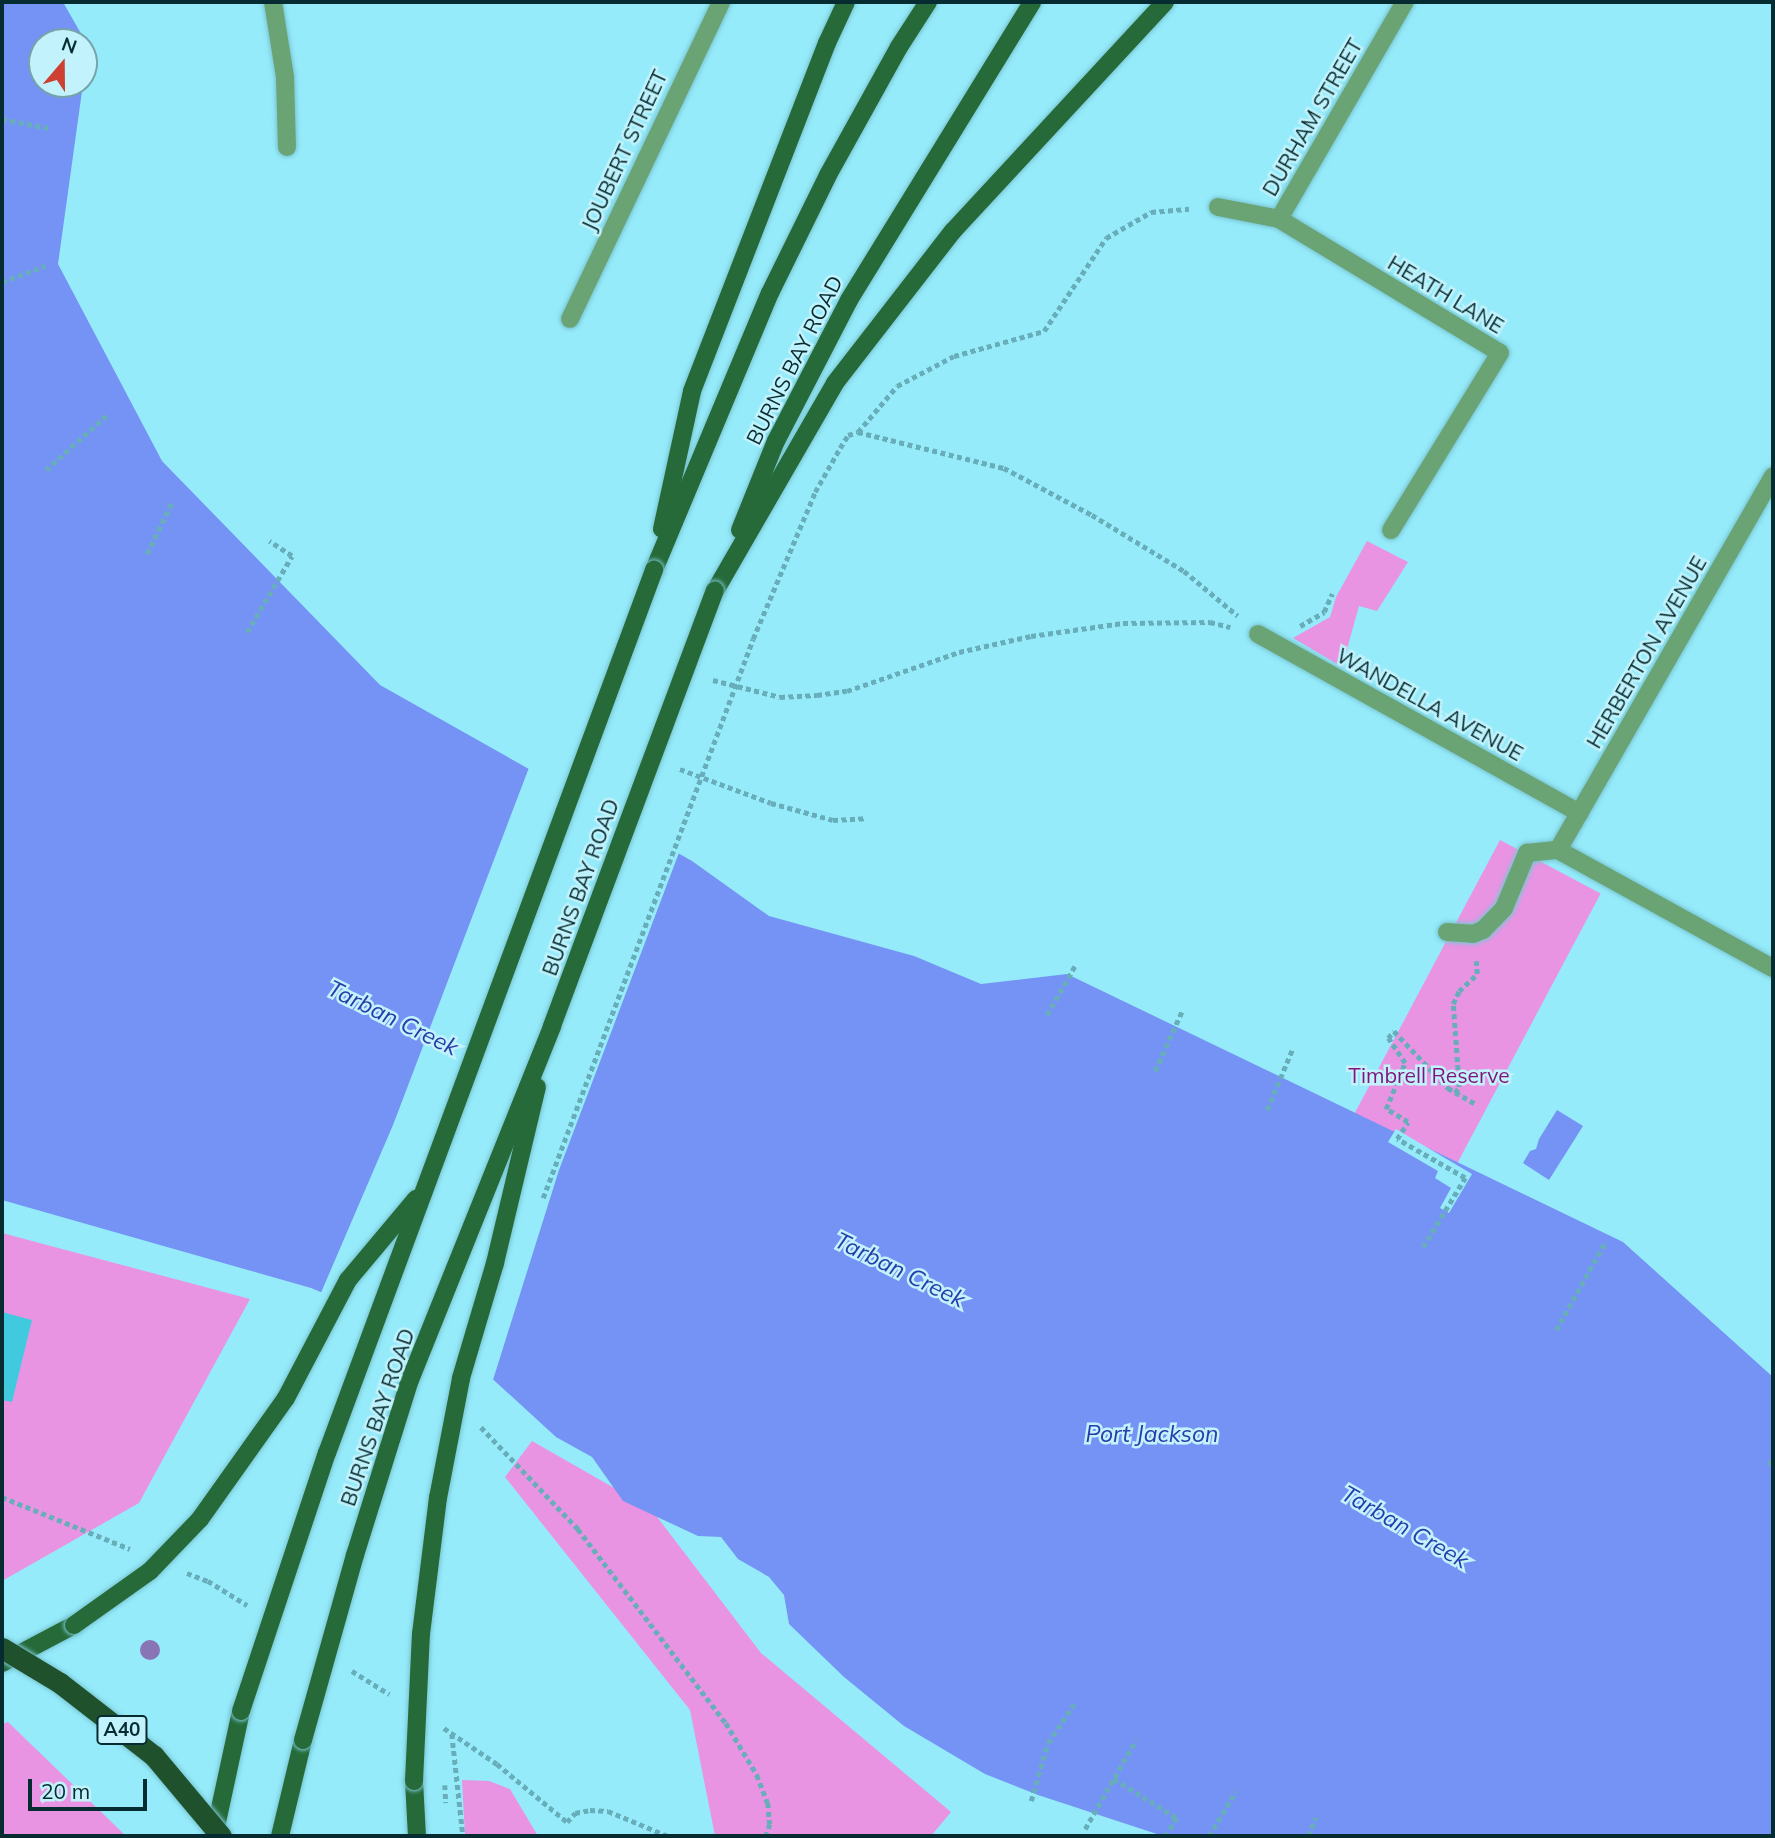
<!DOCTYPE html>
<style>
body{margin:0}
#map{position:relative;width:1775px;height:1838px;overflow:hidden;background:#96ebfa;font-family:Mulish,sans-serif}
div>[style]{position:absolute}
[style*='--x']{left:calc(var(--x)*1px);top:calc(var(--y)*1px);width:calc(var(--w)*1px);rotate:calc(var(--a)*1deg)}
.green>*{inset:0;background:#e994e3;transform-origin:0 0}
.water>*{inset:0;background:#7593f4}
.pier>*{inset:0;background:#96ebfa}
.building>*{inset:0;background:#41cadf}
.path>*{height:4.5px;margin-top:-2.25px;transform-origin:0;background:repeating-linear-gradient(90deg,#68aeba 0 5px,transparent 0 8.5px)}
.roads{filter:drop-shadow(0 0 2px #79c5d2) drop-shadow(0 0 2px #79c5d2)}
.minor>*{height:18px;margin:-9px;padding:0 9px;transform-origin:9px;border-radius:9px;background:#6aa475}
.major>*{height:18px;margin:-9px;padding:0 9px;transform-origin:9px;border-radius:9px;background:#256a38}
.path-bridge>*{height:4.5px;margin-top:-2.25px;transform-origin:0;background:repeating-linear-gradient(90deg,#68aeba 0 5px,transparent 0 8.5px)}
.bridges{filter:drop-shadow(0 0 2px #79c5d2) drop-shadow(0 0 2px #79c5d2)}
.major-bridge>*{height:18px;margin:-9px;padding:0 9px;transform-origin:9px;border-radius:9px;background:#256a38}
.highway-bridge>*{height:21px;margin:-10.5px;padding:0 10.5px;transform-origin:10.5px;border-radius:10.5px;background:#1f522c}
.trees>*{width:20px;height:20px;margin:-10px;border-radius:50%;background:#8975b5}
span{translate:-50% -50%;white-space:nowrap;text-align:center;line-height:1.15;-webkit-text-stroke:5px #c2f2fb;paint-order:stroke}
.shield-label span{padding:2px 5px;background:#c2f2fb;border:2px solid;border-radius:5px;-webkit-text-stroke-width:0}
.shield-label{font-size:19px;color:#062c31;font-weight:700}
.street-label{font-size:21px;color:#062c31}
.park-label{font-size:21px;color:#7f157c}
.water-label{font-size:23px;color:#293baa;font-style:italic}
.frame{position:absolute;inset:0;border:4px solid #062c31;pointer-events:none}
.north{position:absolute;left:28px;top:28px;width:70px;height:70px;box-sizing:border-box;background:#c2f2fb;border:2px solid #77a3aa;border-radius:50%;rotate:20deg;font-size:19px;font-weight:700;line-height:28px;text-align:center;color:#062c31}
.north::after{content:'';display:block;margin:auto;width:24px;height:32px;background:#cd4032;clip-path:polygon(50% 0,100% 100%,50% 72%,0 100%)}
.scale{position:absolute;left:28px;top:1779px;width:119px;height:32px;box-sizing:border-box;border:4px solid #062c31;border-top:0;padding-left:9px;font-size:21px;line-height:24px;white-space:nowrap;color:#062c31;-webkit-text-stroke:5px #c2f2fb;paint-order:stroke}
</style>
<div id="map">
<div class="green">
<div style="clip-path:polygon(1367px 541px,1408px 562px,1377px 611px,1359px 606px,1342px 667px,1293px 638px,1330px 617px,1336px 597px)"></div>
<div style="left:1500px;top:840px;width:114px;height:313px;rotate:28deg"></div>
<div style="clip-path:polygon(2px 1233px,250px 1299px,139px 1503px,2px 1581px)"></div>
<div style="clip-path:polygon(532px 1441px,651px 1509px,761px 1653px,951px 1812px,931px 1836px,715px 1836px,690px 1710px,505px 1477px)"></div>
<div style="clip-path:polygon(8px 1722px,126px 1836px,2px 1836px,2px 1724px)"></div>
<div style="clip-path:polygon(462px 1780px,489px 1781px,510px 1789px,538px 1836px,465px 1836px)"></div>
</div>
<div class="water">
<div style="clip-path:polygon(2px 2px,63px 2px,88px 46px,84px 74px,84px 42px,42px 42px,42px 84px,83px 84px,58px 264px,162px 461px,380px 685px,692px 861px,769px 916px,914px 956px,981px 984px,1067px 974px,1623px 1242px,1773px 1377px,1773px 1836px,1163px 1836px,1038px 1795px,985px 1774px,904px 1726px,844px 1677px,789px 1624px,784px 1595px,769px 1577px,738px 1559px,721px 1537px,698px 1536px,623px 1501px,592px 1457px,556px 1437px,485px 1372px,378px 1316px,311px 1288px,2px 1200px)"></div>
<div style="clip-path:polygon(1557px 1110px,1583px 1126px,1549px 1180px,1523px 1163px,1530px 1151px,1536px 1149px,1539px 1139px)"></div>
</div>
<div class="pier">
<div style="clip-path:polygon(530px 765px,680px 850px,559px 1170px,492px 1383px,444px 1353px,376px 1319px,320px 1295px,393px 1125px)"></div>
<div style="clip-path:polygon(1396px 1129px,1472px 1174px,1449px 1213px,1440px 1208px,1451px 1188px,1435px 1178px,1438px 1171px,1388px 1142px)"></div>
</div>
<div class="building">
<div style="clip-path:polygon(2px 1312px,32px 1320px,12px 1402px,2px 1400px)"></div>
</div>
<div class="path">
<div style="--x:2;--y:119;--w:47;--a:11.1"></div>
<div style="--x:2;--y:282;--w:46;--a:-20.4"></div>
<div style="--x:858;--y:432;--w:60;--a:-49.7"></div>
<div style="--x:897;--y:386;--w:64;--a:-27.8"></div>
<div style="--x:954;--y:356;--w:93;--a:-15.5"></div>
<div style="--x:1044;--y:331;--w:112;--a:-56.3"></div>
<div style="--x:1106;--y:238;--w:52;--a:-30"></div>
<div style="--x:1151;--y:212;--w:38;--a:-5"></div>
<div style="--x:840;--y:448;--w:15;--a:-58"></div>
<div style="--x:848;--y:435;--w:10;--a:-17"></div>
<div style="--x:858;--y:432;--w:150;--a:13.9"></div>
<div style="--x:1004;--y:468;--w:100;--a:28.1"></div>
<div style="--x:1092;--y:515;--w:108;--a:31.3"></div>
<div style="--x:1184;--y:571;--w:70;--a:39.8"></div>
<div style="--x:46;--y:470;--w:84;--a:-42.1"></div>
<div style="--x:147;--y:554;--w:58;--a:-64.3"></div>
<div style="--x:1300;--y:626;--w:28;--a:-30"></div>
<div style="--x:1324;--y:612;--w:20;--a:-66"></div>
<div style="--x:247;--y:632;--w:88;--a:-59.4"></div>
<div style="--x:292;--y:556;--w:27;--a:-147"></div>
<div style="--x:713;--y:680;--w:69;--a:14.2"></div>
<div style="--x:780;--y:697;--w:37;--a:-3"></div>
<div style="--x:817;--y:695;--w:30;--a:-8"></div>
<div style="--x:847;--y:691;--w:119;--a:-19.2"></div>
<div style="--x:959;--y:652;--w:74;--a:-12.5"></div>
<div style="--x:1031;--y:636;--w:93;--a:-8"></div>
<div style="--x:1123;--y:623;--w:87;--a:-0.7"></div>
<div style="--x:1210;--y:622;--w:21;--a:14"></div>
<div style="--x:680;--y:769;--w:97;--a:20.5"></div>
<div style="--x:771;--y:803;--w:64;--a:15.3"></div>
<div style="--x:833;--y:820;--w:33;--a:-3"></div>
<div style="--x:1047;--y:1015;--w:59;--a:-60.4"></div>
<div style="--x:1155;--y:1071;--w:66;--a:-65.8"></div>
<div style="--x:1455;--y:1093;--w:7;--a:-56"></div>
<div style="--x:1459;--y:1087;--w:83;--a:-94.1"></div>
<div style="--x:1453;--y:1004;--w:14;--a:-65"></div>
<div style="--x:1459;--y:991;--w:25;--a:-43"></div>
<div style="--x:1477;--y:974;--w:13;--a:-94"></div>
<div style="--x:1267;--y:1110;--w:65;--a:-67.4"></div>
<div style="--x:1423;--y:1247;--w:81;--a:-58.7"></div>
<div style="--x:1465;--y:1178;--w:78;--a:-150.2"></div>
<div style="--x:1397;--y:1139;--w:20;--a:-57"></div>
<div style="--x:1408;--y:1122;--w:26;--a:-149"></div>
<div style="--x:1386;--y:1109;--w:50;--a:-67.6"></div>
<div style="--x:1405;--y:1063;--w:30;--a:-124"></div>
<div style="--x:1388;--y:1038;--w:9;--a:-49"></div>
<div style="--x:1394;--y:1031;--w:79;--a:46.5"></div>
<div style="--x:1448;--y:1088;--w:34;--a:30"></div>
<div style="--x:1556;--y:1330;--w:102;--a:-60.7"></div>
<div style="--x:481;--y:1427;--w:141;--a:46.4"></div>
<div style="--x:578;--y:1529;--w:244;--a:52.7"></div>
<div style="--x:726;--y:1723;--w:61;--a:59.2"></div>
<div style="--x:757;--y:1775;--w:30;--a:69"></div>
<div style="--x:768;--y:1803;--w:21;--a:85"></div>
<div style="--x:770;--y:1824;--w:13;--a:108"></div>
<div style="--x:1769;--y:1465;--w:8;--a:-60"></div>
<div style="--x:2;--y:1497;--w:138;--a:22.1"></div>
<div style="--x:187;--y:1573;--w:22;--a:21"></div>
<div style="--x:208;--y:1581;--w:46;--a:31.6"></div>
<div style="--x:352;--y:1671;--w:44;--a:31.9"></div>
<div style="--x:444;--y:1728;--w:64;--a:34.2"></div>
<div style="--x:497;--y:1764;--w:91;--a:39.6"></div>
<div style="--x:567;--y:1822;--w:12;--a:-48"></div>
<div style="--x:575;--y:1813;--w:15;--a:-11"></div>
<div style="--x:590;--y:1810;--w:18;--a:3"></div>
<div style="--x:608;--y:1811;--w:65;--a:22.6"></div>
<div style="--x:452;--y:1734;--w:103;--a:83.8"></div>
<div style="--x:1114;--y:1779;--w:74;--a:31.8"></div>
<div style="--x:1177;--y:1818;--w:21;--a:121"></div>
<div style="--x:1031;--y:1801;--w:60;--a:-73.7"></div>
<div style="--x:1048;--y:1743;--w:47;--a:-56.3"></div>
<div style="--x:1085;--y:1829;--w:103;--a:-60.2"></div>
<div style="--x:1209;--y:1836;--w:52;--a:-59"></div>
<div style="--x:1308;--y:1836;--w:20;--a:-66"></div>
</div>
<div class="roads">
<div class="minor">
<div style="--x:273;--y:2;--w:76;--a:80.9"></div>
<div style="--x:285;--y:77;--w:70;--a:88.4"></div>
<div style="--x:1218;--y:207;--w:62;--a:11.1"></div>
<div style="--x:1279;--y:219;--w:258;--a:31.2"></div>
<div style="--x:1500;--y:353;--w:208;--a:121.6"></div>
<div style="--x:1279;--y:219;--w:251;--a:-59.9"></div>
<div style="--x:570;--y:319;--w:351;--a:-64.5"></div>
<div style="--x:1258;--y:634;--w:368;--a:29.1"></div>
<div style="--x:1558;--y:850;--w:431;--a:-60.1"></div>
<div style="--x:1558;--y:850;--w:245;--a:28.8"></div>
<div style="--x:1447;--y:932;--w:26;--a:4"></div>
<div style="--x:1473;--y:934;--w:11;--a:-22"></div>
<div style="--x:1483;--y:930;--w:30;--a:-46"></div>
<div style="--x:1504;--y:908;--w:60;--a:-67.3"></div>
<div style="--x:1527;--y:853;--w:31;--a:-6"></div>
</div>
<div class="major">
<div style="--x:662;--y:529;--w:141;--a:-77.7"></div>
<div style="--x:692;--y:391;--w:373;--a:-68.8"></div>
<div style="--x:827;--y:43;--w:45;--a:-65.1"></div>
<div style="--x:740;--y:530;--w:96;--a:-68"></div>
<div style="--x:776;--y:441;--w:159;--a:-62.6"></div>
<div style="--x:849;--y:300;--w:350;--a:-58.4"></div>
<div style="--x:654;--y:570;--w:300;--a:-67.3"></div>
<div style="--x:770;--y:293;--w:131;--a:-63.8"></div>
<div style="--x:828;--y:175;--w:146;--a:-61"></div>
<div style="--x:899;--y:47;--w:54;--a:-57.2"></div>
<div style="--x:715;--y:591;--w:240;--a:-60"></div>
<div style="--x:835;--y:383;--w:192;--a:-52.2"></div>
<div style="--x:953;--y:231;--w:312;--a:-47.2"></div>
<div style="--x:2;--y:1663;--w:81;--a:-27.8"></div>
<div style="--x:414;--y:1781;--w:55;--a:86.9"></div>
<div style="--x:214;--y:1836;--w:128;--a:-77.8"></div>
<div style="--x:280;--y:1836;--w:99;--a:-76.5"></div>
</div>
</div>
<div class="path-bridge">
<div style="--x:543;--y:1198;--w:597;--a:-69.41"></div>
<div style="--x:753;--y:639;--w:160;--a:-67.1"></div>
<div style="--x:815;--y:492;--w:51;--a:-60.4"></div>
<div style="--x:445;--y:1785;--w:18;--a:87"></div>
</div>
<div class="bridges">
<div class="major-bridge">
<div style="--x:74;--y:1625;--w:93;--a:-35.4"></div>
<div style="--x:150;--y:1571;--w:72;--a:-46.1"></div>
<div style="--x:200;--y:1519;--w:148;--a:-54.6"></div>
<div style="--x:286;--y:1398;--w:133;--a:-62.3"></div>
<div style="--x:348;--y:1280;--w:106;--a:-50"></div>
<div style="--x:241;--y:1711;--w:272;--a:-71.6"></div>
<div style="--x:327;--y:1453;--w:942;--a:-69.68"></div>
<div style="--x:303;--y:1740;--w:192;--a:-74.3"></div>
<div style="--x:355;--y:1555;--w:183;--a:-72.6"></div>
<div style="--x:410;--y:1380;--w:381;--a:-68.1"></div>
<div style="--x:552;--y:1026;--w:465;--a:-69.5"></div>
<div style="--x:414;--y:1781;--w:147;--a:-87.3"></div>
<div style="--x:421;--y:1634;--w:137;--a:-82.9"></div>
<div style="--x:438;--y:1498;--w:122;--a:-79.1"></div>
<div style="--x:461;--y:1378;--w:120;--a:-73.5"></div>
<div style="--x:495;--y:1263;--w:181;--a:-76.6"></div>
</div>
<div class="highway-bridge">
<div style="--x:2;--y:1648;--w:68;--a:31.1"></div>
<div style="--x:60;--y:1683;--w:119;--a:37.8"></div>
<div style="--x:154;--y:1756;--w:104;--a:50.1"></div>
</div>
</div>
<div class="trees">
<div style="left:150px;top:1650px"></div>
</div>
<div class="shield-label">
<span style="left:122px;top:1730px">A40</span>
</div>
<div class="street-label">
<span style="left:1312px;top:117px;rotate:-60deg">DURHAM STREET</span>
<span style="left:624px;top:150px;rotate:-65deg">JOUBERT STREET</span>
<span style="left:1446px;top:294px;rotate:31deg">HEATH LANE</span>
<span style="left:794px;top:360px;rotate:-63deg">BURNS BAY ROAD</span>
<span style="left:1646px;top:652px;rotate:-60deg">HERBERTON AVENUE</span>
<span style="left:1430px;top:704px;rotate:29deg">WANDELLA AVENUE</span>
<span style="left:580px;top:887px;rotate:-70deg">BURNS BAY ROAD</span>
<span style="left:377px;top:1417px;rotate:-71deg">BURNS BAY ROAD</span>
</div>
<div class="park-label">
<span style="left:1429px;top:1075px">Timbrell Reserve</span>
</div>
<div class="water-label">
<span style="left:393px;top:1018px;rotate:26deg">Tarban Creek</span>
<span style="left:900px;top:1270px;rotate:26deg">Tarban Creek</span>
<span style="left:1152px;top:1434px">Port Jackson</span>
<span style="left:1405px;top:1527px;rotate:30deg">Tarban Creek</span>
</div>
<div class="frame"></div>
<div class="north">N</div>
<div class="scale">20 m</div>
</div>
